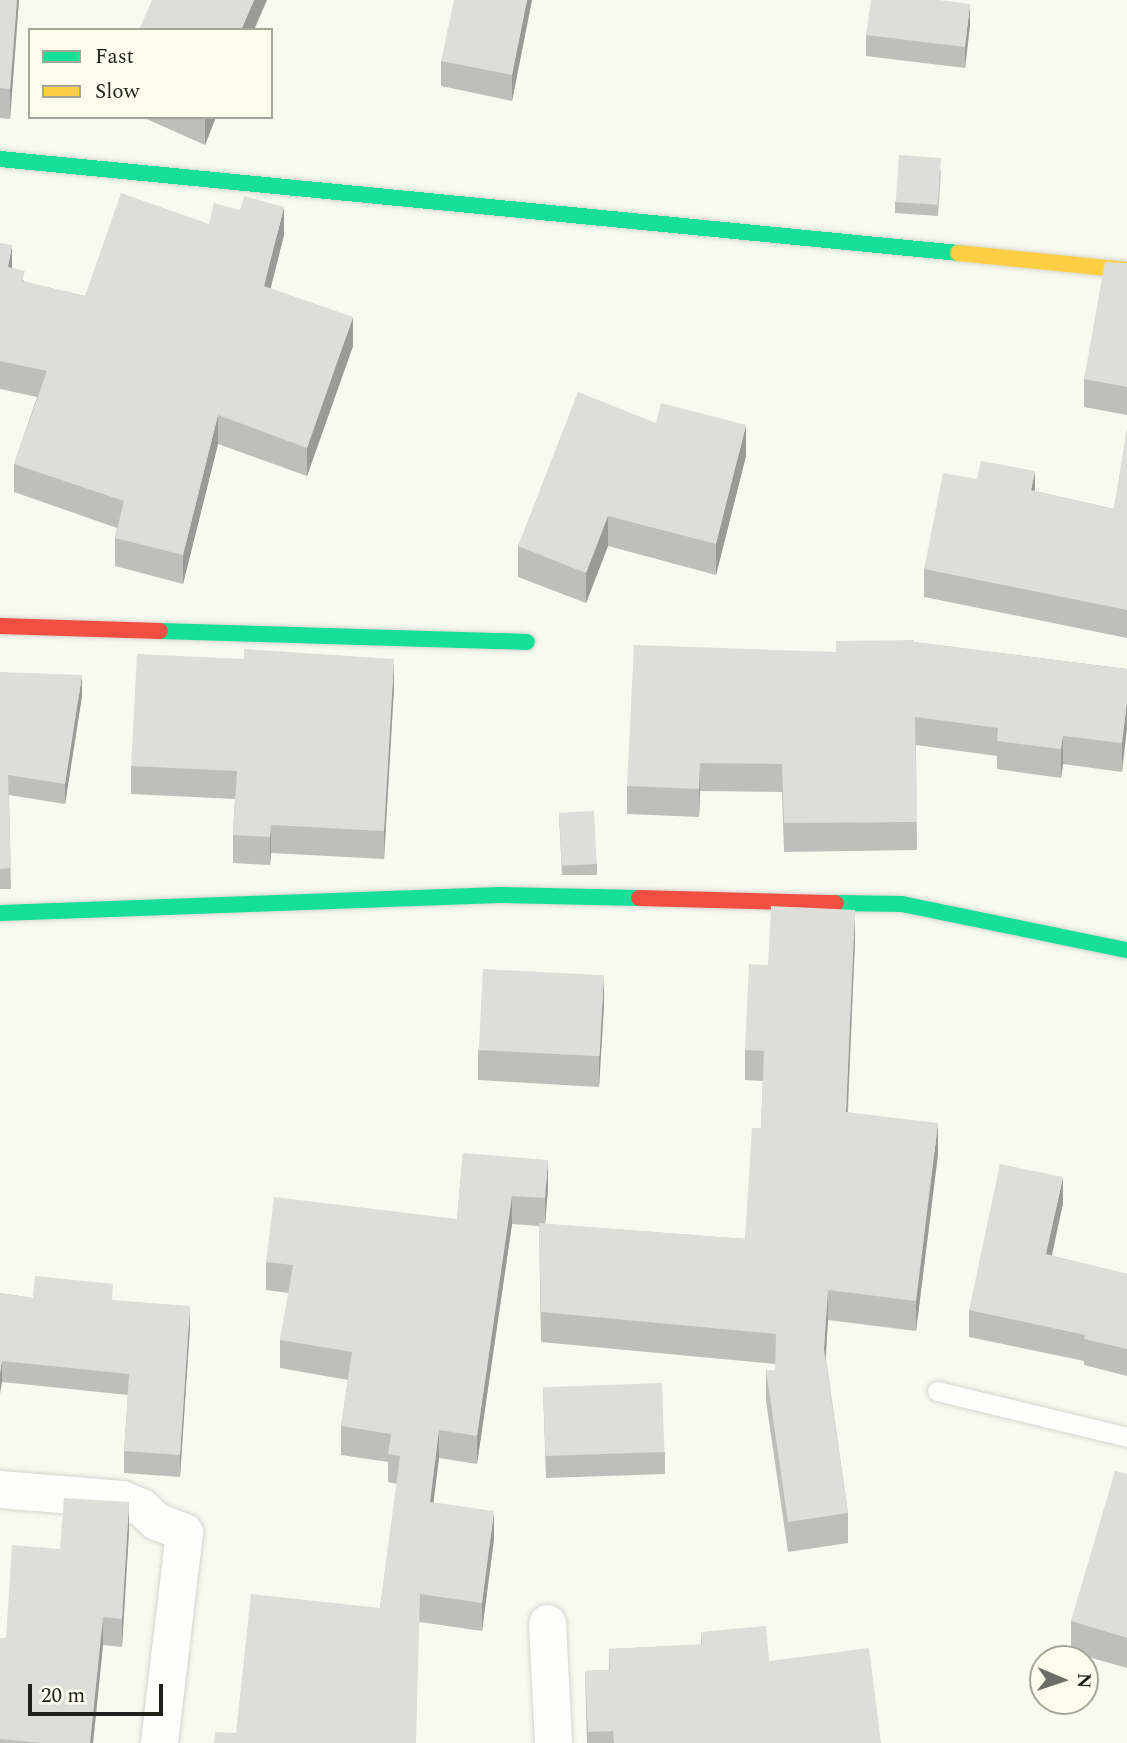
<!DOCTYPE html>
<style>
body{margin:0}
#map{position:relative;width:1127px;height:1743px;overflow:hidden;background:#f8faf0;font-family:Spectral,serif}
div>[style]{position:absolute}
[style*='--x']{left:calc(var(--x)*1px);top:calc(var(--y)*1px);width:calc(var(--w)*1px);rotate:calc(var(--a)*1deg)}
.roads{filter:drop-shadow(0 0 2px #d5d5ce) drop-shadow(0 0 2px #d5d5ce)}
.lane>*{height:19px;margin:-9.5px;padding:0 9.5px;transform-origin:9.5px;border-radius:9.5px;background:#fefefd}
.street>*{height:37px;margin:-18.5px;padding:0 18.5px;transform-origin:18.5px;border-radius:18.5px;background:#fefefd}
.fast>*{height:16px;margin:-8px;padding:0 8px;transform-origin:8px;border-radius:8px;background:#16e098}
.slow>*{height:16px;margin:-8px;padding:0 8px;transform-origin:8px;border-radius:8px;background:#ffcf43}
.jam>*{height:16px;margin:-8px;padding:0 8px;transform-origin:8px;border-radius:8px;background:#f24e42}
.wall>*{inset:0;background:#bebfb9}
.shaded-wall>*{inset:0;background:#9b9b96}
.building>*{inset:0;background:#ddded7;transform-origin:0 0}
span{translate:-50% -50%;white-space:nowrap;text-align:center;line-height:1.15;-webkit-text-stroke:7px #fcfded;paint-order:stroke}
.legend{position:absolute;left:28px;top:28px;width:245px;height:91px;box-sizing:border-box;background:#fcfded;border:2px solid #a4a599;margin:0;padding:9px 12px;list-style:none;font-size:21px;color:#21211c}
.legend li{display:flex;align-items:center;gap:14px;height:35px}
.legend b{width:35px;border:2px solid #a4a599}
.north{position:absolute;left:1029px;top:1645px;width:70px;height:70px;box-sizing:border-box;background:#fcfded;border:2px solid #a4a599;border-radius:50%;rotate:92deg;font-size:19px;font-weight:700;line-height:28px;text-align:center;color:#21211c}
.north::after{content:'';display:block;margin:auto;width:24px;height:32px;background:#6c6d66;clip-path:polygon(50% 0,100% 100%,50% 72%,0 100%)}
.scale{position:absolute;left:28px;top:1684px;width:135px;height:32px;box-sizing:border-box;border:4px solid #21211c;border-top:0;padding-left:9px;font-size:21px;line-height:24px;white-space:nowrap;color:#21211c;-webkit-text-stroke:5px #fcfded;paint-order:stroke}
</style>
<div id="map">
<div class="roads">
<div class="lane">
<div style="--x:937;--y:1391;--w:195;--a:13.6"></div>
</div>
<div class="street">
<div style="--x:0;--y:1489;--w:122;--a:4.7"></div>
<div style="--x:122;--y:1499;--w:21;--a:23"></div>
<div style="--x:141;--y:1507;--w:21;--a:43"></div>
<div style="--x:156;--y:1521;--w:30;--a:21"></div>
<div style="--x:184;--y:1532;--w:212;--a:96.8"></div>
<div style="--x:547;--y:1623;--w:120;--a:87.1"></div>
</div>
<div class="fast">
<div style="--x:0;--y:159;--w:963;--a:5.6"></div>
<div style="--x:160;--y:631;--w:367;--a:1.7"></div>
<div style="--x:836;--y:903;--w:66;--a:0.9"></div>
<div style="--x:902;--y:904;--w:230;--a:11.6"></div>
<div style="--x:0;--y:913;--w:500;--a:-2.06"></div>
<div style="--x:500;--y:895;--w:139;--a:1.2"></div>
</div>
<div class="slow">
<div style="--x:958;--y:253;--w:170;--a:5.7"></div>
</div>
<div class="jam">
<div style="--x:0;--y:626;--w:160;--a:1.8"></div>
<div style="--x:639;--y:898;--w:197;--a:1.5"></div>
</div>
</div>
<div class="wall">
<div style="clip-path:polygon(0 0,19px 0,10px 119px,0 118px)"></div>
<div style="clip-path:polygon(532px 0,512px 101px,441px 86px,441px 61px)"></div>
<div style="clip-path:polygon(970px 25px,965px 68px,866px 56px,866px 35px)"></div>
<div style="clip-path:polygon(142px 117px,216px 117px,205px 145px)"></div>
<div style="clip-path:polygon(941px 170px,938px 216px,895px 213px,895px 202px)"></div>
<div style="clip-path:polygon(209px 224px,284px 235px,270px 289px,353px 346px,307px 476px,218px 444px,183px 584px,115px 566px,115px 538px,117px 528px,14px 492px,14px 464px,37px 397px,0 389px,0 243px,12px 268px,25px 282px,85px 296px)"></div>
<div style="clip-path:polygon(1127px 263px,1127px 415px,1084px 407px,1084px 379px,1125px 264px)"></div>
<div style="clip-path:polygon(656px 423px,746px 456px,716px 575px,608px 546px,586px 603px,518px 577px,518px 546px)"></div>
<div style="clip-path:polygon(1127px 430px,1127px 638px,924px 597px,924px 569px,1035px 491px,1114px 509px)"></div>
<div style="clip-path:polygon(914px 642px,1127px 669px,1122px 772px,1063px 764px,1061px 778px,997px 769px,997px 756px,916px 745px,917px 850px,784px 852px,782px 792px,700px 791px,699px 817px,627px 814px,627px 786px,836px 652px)"></div>
<div style="clip-path:polygon(0 672px,82px 696px,65px 804px,9px 795px,11px 889px,0 889px)"></div>
<div style="clip-path:polygon(394px 687px,384px 859px,271px 853px,270px 865px,233px 863px,233px 835px,235px 799px,131px 794px,131px 766px)"></div>
<div style="clip-path:polygon(559px 815px,597px 864px,597px 875px,562px 875px)"></div>
<div style="clip-path:polygon(855px 940px,848px 1112px,938px 1154px,916px 1331px,828px 1320px,826px 1359px,848px 1513px,848px 1543px,788px 1552px,766px 1401px,766px 1370px,775px 1370px,775px 1364px,541px 1342px,539px 1226px,512px 1224px,477px 1464px,439px 1458px,433px 1502px,494px 1539px,482px 1631px,420px 1622px,236px 1733px,380px 1608px,397px 1484px,388px 1482px,388px 1462px,341px 1455px,341px 1426px,348px 1380px,280px 1368px,280px 1340px,289px 1293px,266px 1290px,266px 1262px,457px 1219px,463px 1153px,548px 1188px,545px 1224px,745px 1239px,761px 1128px,763px 1081px,745px 1080px,745px 1050px,768px 965px)"></div>
<div style="clip-path:polygon(604px 1005px,599px 1087px,478px 1080px,478px 1050px)"></div>
<div style="clip-path:polygon(1063px 1203px,1052px 1256px,1127px 1274px,1127px 1376px,1084px 1365px,1084px 1361px,969px 1337px,969px 1310px)"></div>
<div style="clip-path:polygon(0 1293px,33px 1298px,113px 1300px,190px 1327px,180px 1477px,124px 1473px,124px 1451px,128px 1395px,2px 1382px)"></div>
<div style="clip-path:polygon(543px 1388px,665px 1452px,665px 1474px,546px 1478px)"></div>
<div style="clip-path:polygon(1127px 1474px,1127px 1668px,1071px 1652px,1071px 1621px)"></div>
<div style="clip-path:polygon(129px 1531px,122px 1647px,103px 1645px,93px 1743px,0 1743px,0 1638px,6px 1638px,60px 1549px)"></div>
<div style="clip-path:polygon(701px 1632px,769px 1661px,881px 1743px,587px 1743px,585px 1671px,609px 1670px,609px 1649px,701px 1645px)"></div>
</div>
<div class="shaded-wall">
<div style="clip-path:polygon(17px 0,19px 0,10px 119px,10px 89px)"></div>
<div style="clip-path:polygon(254px 0,267px 0,254px 30px,241px 30px)"></div>
<div style="clip-path:polygon(527px 0,532px 0,512px 101px,512px 75px)"></div>
<div style="clip-path:polygon(970px 4px,970px 25px,965px 68px,965px 47px)"></div>
<div style="clip-path:polygon(205px 117px,216px 117px,205px 145px)"></div>
<div style="clip-path:polygon(284px 207px,284px 235px,264px 315px,264px 286px)"></div>
<div style="clip-path:polygon(12px 245px,12px 274px,8px 267px)"></div>
<div style="clip-path:polygon(353px 317px,353px 346px,307px 476px,307px 448px)"></div>
<div style="clip-path:polygon(218px 415px,218px 444px,183px 584px,183px 555px)"></div>
<div style="clip-path:polygon(746px 425px,746px 456px,716px 575px,716px 544px)"></div>
<div style="clip-path:polygon(1035px 471px,1035px 499px,1031px 490px)"></div>
<div style="clip-path:polygon(608px 516px,608px 546px,586px 603px,586px 573px)"></div>
<div style="clip-path:polygon(394px 659px,394px 687px,384px 859px,384px 831px)"></div>
<div style="clip-path:polygon(82px 675px,82px 696px,65px 804px,65px 784px)"></div>
<div style="clip-path:polygon(1127px 700px,1127px 728px,1122px 772px,1122px 743px)"></div>
<div style="clip-path:polygon(1063px 736px,1063px 764px,1061px 778px,1061px 749px)"></div>
<div style="clip-path:polygon(700px 763px,700px 791px,699px 817px,699px 789px)"></div>
<div style="clip-path:polygon(271px 825px,271px 853px,270px 865px,270px 837px)"></div>
<div style="clip-path:polygon(855px 910px,855px 940px,846px 1142px,846px 1112px)"></div>
<div style="clip-path:polygon(604px 975px,604px 1005px,599px 1087px,599px 1056px)"></div>
<div style="clip-path:polygon(938px 1123px,938px 1154px,916px 1331px,916px 1301px)"></div>
<div style="clip-path:polygon(548px 1160px,548px 1188px,545px 1226px,545px 1198px)"></div>
<div style="clip-path:polygon(1063px 1177px,1063px 1203px,1046px 1281px,1046px 1254px)"></div>
<div style="clip-path:polygon(512px 1196px,512px 1224px,477px 1464px,477px 1436px)"></div>
<div style="clip-path:polygon(828px 1290px,828px 1320px,824px 1379px,824px 1349px)"></div>
<div style="clip-path:polygon(190px 1306px,190px 1327px,180px 1477px,180px 1455px)"></div>
<div style="clip-path:polygon(2px 1361px,2px 1382px,0 1394px,0 1373px)"></div>
<div style="clip-path:polygon(439px 1430px,439px 1458px,430px 1530px,430px 1502px)"></div>
<div style="clip-path:polygon(129px 1502px,129px 1531px,122px 1647px,122px 1619px)"></div>
<div style="clip-path:polygon(494px 1511px,494px 1539px,482px 1631px,482px 1603px)"></div>
<div style="clip-path:polygon(103px 1617px,103px 1645px,93px 1743px,90px 1743px)"></div>
</div>
<div class="building">
<div style="clip-path:polygon(0 0,17px 0,10px 89px,0 88px)"></div>
<div style="clip-path:polygon(152px 0,254px 0,241px 30px,139px 30px)"></div>
<div style="clip-path:polygon(454px 0,527px 0,512px 75px,441px 61px)"></div>
<div style="clip-path:polygon(871px 0,939px 0,970px 4px,965px 47px,866px 35px)"></div>
<div style="left:899px;top:155px;width:42px;height:47px;rotate:4deg"></div>
<div style="clip-path:polygon(121px 193px,209px 224px,214px 203px,240px 210px,244px 196px,284px 207px,264px 286px,353px 317px,307px 448px,218px 415px,183px 555px,115px 538px,124px 501px,14px 464px,47px 371px,0 361px,0 243px,12px 245px,8px 267px,25px 271px,22px 281px,85px 296px)"></div>
<div style="clip-path:polygon(1105px 262px,1127px 263px,1127px 387px,1084px 379px)"></div>
<div style="clip-path:polygon(578px 392px,656px 423px,661px 403px,746px 425px,716px 544px,608px 516px,586px 573px,518px 546px)"></div>
<div style="clip-path:polygon(1127px 430px,1127px 610px,924px 569px,943px 473px,977px 479px,981px 461px,1035px 471px,1031px 490px,1114px 509px)"></div>
<div style="clip-path:polygon(914px 640px,914px 642px,1127px 669px,1127px 700px,1122px 743px,1063px 736px,1061px 749px,997px 741px,998px 728px,915px 717px,917px 822px,784px 823px,782px 764px,700px 763px,699px 789px,627px 786px,634px 645px,836px 652px,836px 641px)"></div>
<div style="clip-path:polygon(244px 649px,394px 659px,384px 831px,271px 825px,270px 837px,233px 835px,237px 771px,131px 766px,137px 654px,244px 659px)"></div>
<div style="clip-path:polygon(0 672px,82px 675px,65px 784px,8px 775px,11px 868px,0 869px)"></div>
<div style="left:594px;top:811px;width:53px;height:35px;rotate:87deg"></div>
<div style="clip-path:polygon(771px 906px,855px 910px,846px 1112px,938px 1123px,916px 1301px,828px 1290px,824px 1349px,848px 1513px,788px 1522px,766px 1370px,775px 1370px,776px 1334px,541px 1312px,539px 1223px,745px 1239px,752px 1128px,761px 1128px,764px 1051px,745px 1050px,749px 964px,768px 965px)"></div>
<div style="left:483px;top:969px;width:121px;height:81px;rotate:3deg"></div>
<div style="clip-path:polygon(463px 1153px,548px 1160px,545px 1198px,512px 1196px,477px 1436px,439px 1430px,430px 1502px,494px 1511px,482px 1603px,420px 1594px,416px 1743px,214px 1743px,215px 1732px,236px 1733px,251px 1594px,380px 1608px,400px 1456px,388px 1454px,391px 1434px,341px 1426px,352px 1352px,280px 1340px,293px 1265px,266px 1262px,274px 1197px,457px 1219px)"></div>
<div style="clip-path:polygon(1000px 1164px,1063px 1177px,1046px 1254px,1127px 1274px,1127px 1349px,1084px 1339px,1085px 1335px,969px 1310px)"></div>
<div style="clip-path:polygon(35px 1276px,113px 1284px,112px 1300px,190px 1306px,180px 1455px,124px 1451px,129px 1374px,2px 1361px,0 1373px,0 1293px,33px 1298px)"></div>
<div style="left:662px;top:1383px;width:69px;height:119px;rotate:88deg"></div>
<div style="clip-path:polygon(1115px 1471px,1127px 1474px,1127px 1638px,1071px 1621px)"></div>
<div style="clip-path:polygon(64px 1498px,129px 1502px,122px 1619px,103px 1617px,90px 1743px,42px 1743px,0 1739px,0 1638px,6px 1638px,12px 1545px,60px 1549px)"></div>
<div style="clip-path:polygon(766px 1626px,769px 1661px,869px 1648px,881px 1743px,614px 1743px,613px 1731px,588px 1732px,585px 1671px,610px 1670px,609px 1649px,702px 1644px,701px 1632px)"></div>
</div>
<ul class="legend">
<li><b style="height:9px;background:#16e098"></b>Fast</li>
<li><b style="height:9px;background:#ffcf43"></b>Slow</li>
</ul>
<div class="north">N</div>
<div class="scale">20 m</div>
</div>
